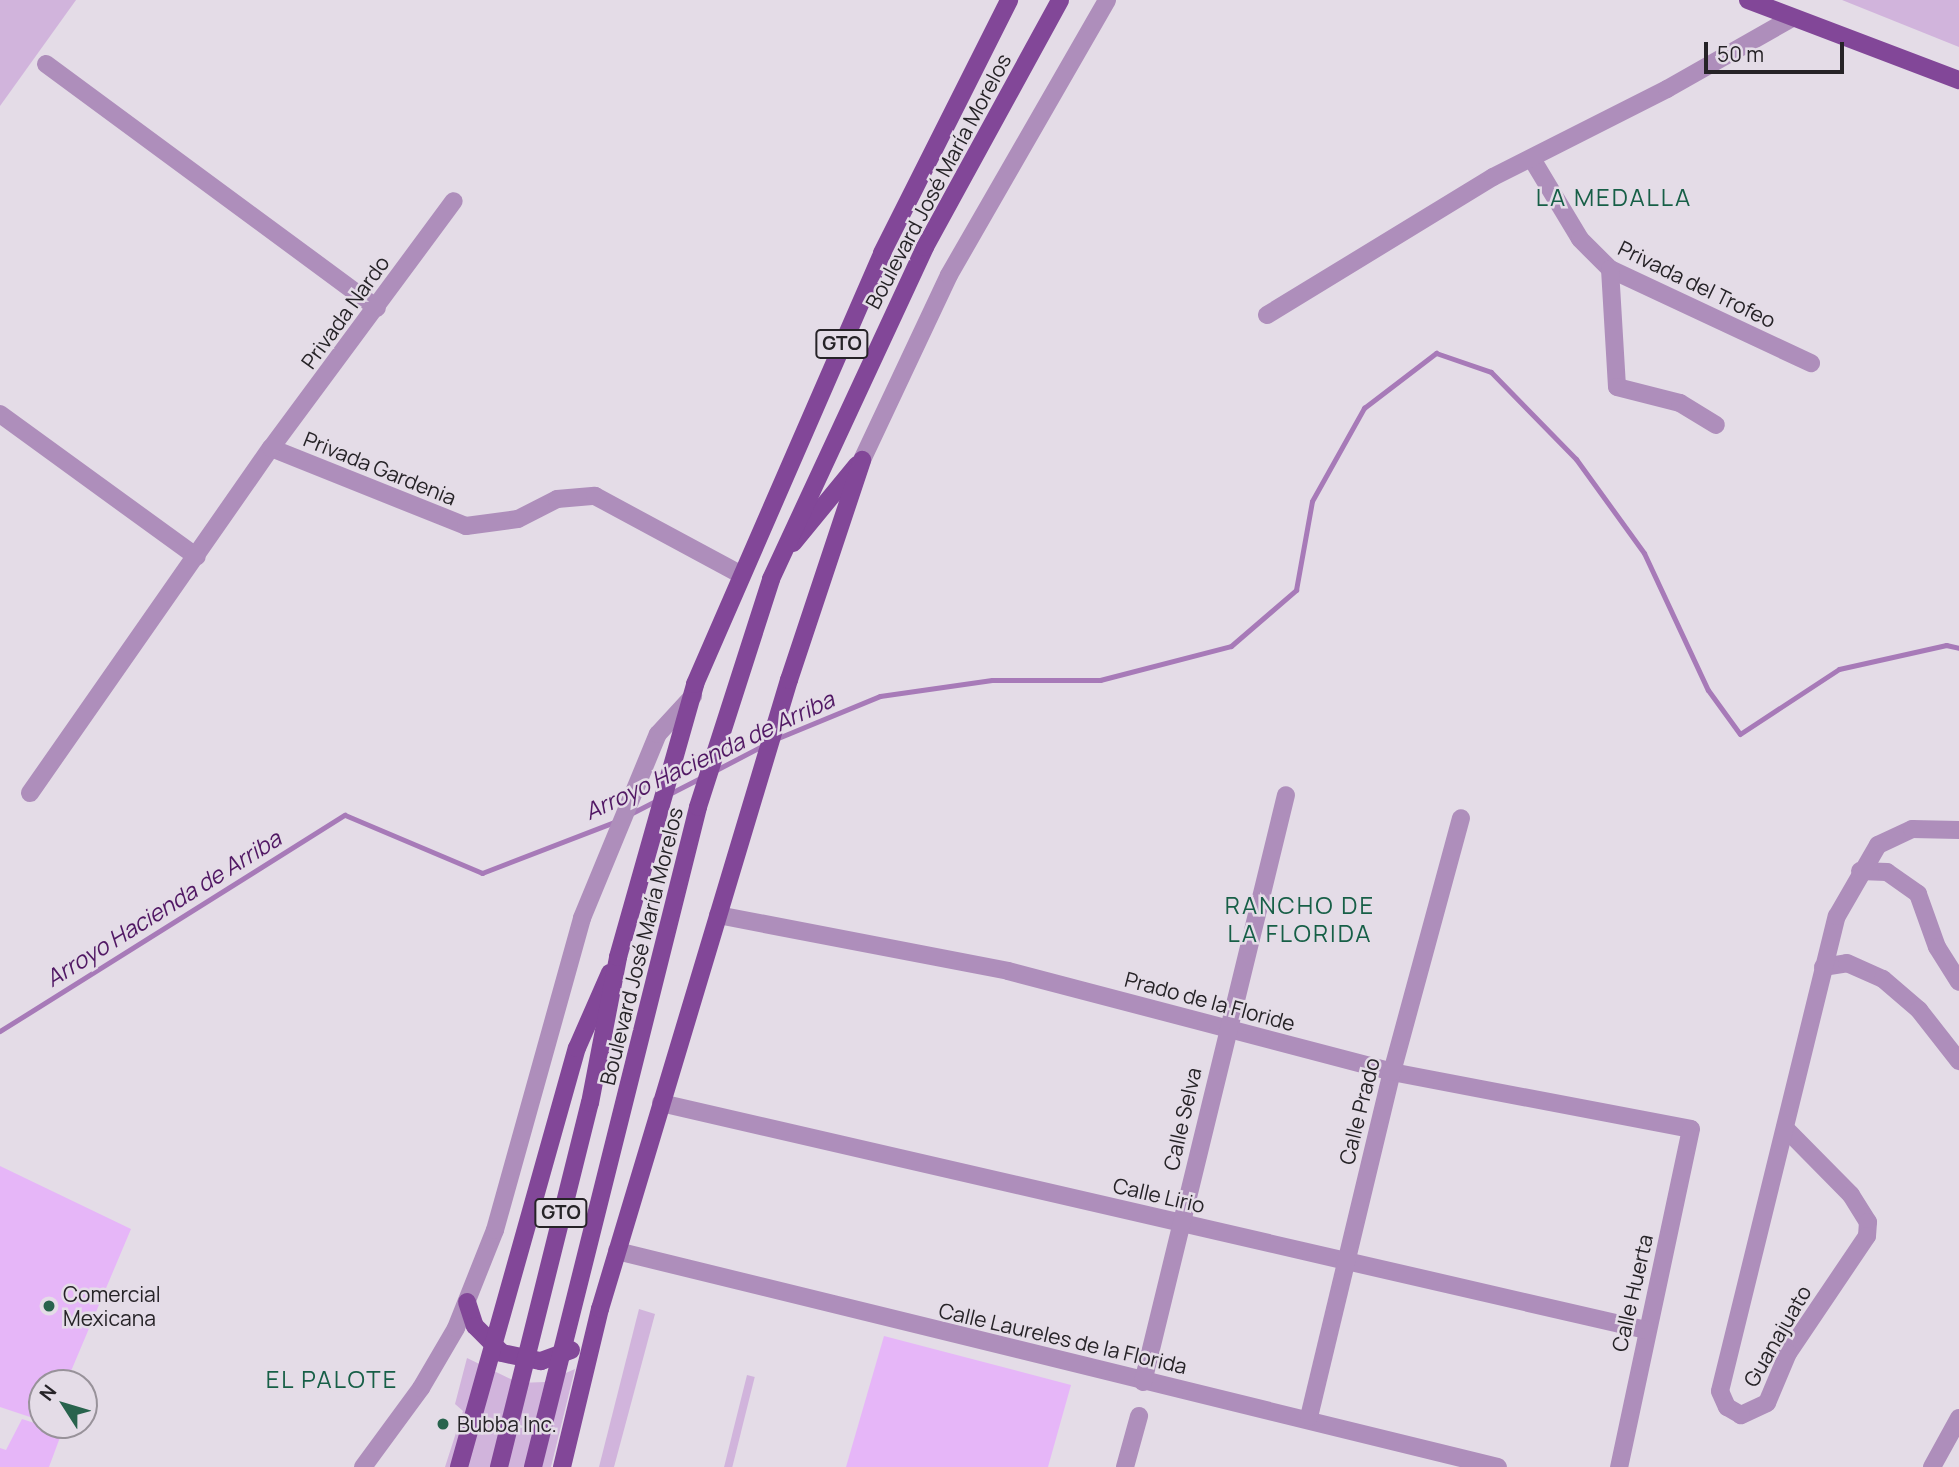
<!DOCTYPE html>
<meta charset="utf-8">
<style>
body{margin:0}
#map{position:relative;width:1959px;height:1467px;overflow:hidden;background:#e4dce7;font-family:Manrope,sans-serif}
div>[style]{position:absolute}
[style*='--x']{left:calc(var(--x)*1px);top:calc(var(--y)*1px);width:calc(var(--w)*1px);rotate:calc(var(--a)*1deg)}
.green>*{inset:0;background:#d1b4dc;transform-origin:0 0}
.stream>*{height:5px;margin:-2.5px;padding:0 2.5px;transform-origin:2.5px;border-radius:2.5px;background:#a77ab8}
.building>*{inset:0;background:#e6b6f8}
.minor>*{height:18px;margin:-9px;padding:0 9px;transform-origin:9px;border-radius:9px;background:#ae8ebb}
.major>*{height:18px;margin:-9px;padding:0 9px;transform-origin:9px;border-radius:9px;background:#824798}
.dots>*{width:19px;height:19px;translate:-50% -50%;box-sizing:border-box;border:4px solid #e4dce7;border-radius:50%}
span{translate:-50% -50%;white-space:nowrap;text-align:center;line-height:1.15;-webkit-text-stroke:5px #e4dce7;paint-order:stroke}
.shield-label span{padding:2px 5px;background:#e4dce7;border:2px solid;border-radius:5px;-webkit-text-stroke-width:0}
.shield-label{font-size:19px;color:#262327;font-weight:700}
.street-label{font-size:21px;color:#262327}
.poi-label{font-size:21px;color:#262327}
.left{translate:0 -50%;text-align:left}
.water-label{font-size:23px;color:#511864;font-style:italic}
.quarter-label{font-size:24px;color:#175f47;letter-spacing:2px}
.north{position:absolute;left:28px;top:1369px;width:70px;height:70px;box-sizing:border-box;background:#e4dce7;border:2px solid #98929a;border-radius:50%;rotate:307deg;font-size:19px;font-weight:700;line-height:28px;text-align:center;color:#262327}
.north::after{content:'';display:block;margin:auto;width:24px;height:32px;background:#28634d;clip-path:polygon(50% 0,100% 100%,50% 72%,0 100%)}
.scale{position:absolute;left:1704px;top:42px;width:140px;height:32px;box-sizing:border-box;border:4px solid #262327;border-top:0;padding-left:9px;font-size:21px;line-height:24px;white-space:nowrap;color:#262327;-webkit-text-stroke:5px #e4dce7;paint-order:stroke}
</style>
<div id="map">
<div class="green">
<div style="clip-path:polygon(0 0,76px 0,0 106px)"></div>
<div style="clip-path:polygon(1842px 0,1959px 0,1959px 47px)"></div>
<div style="clip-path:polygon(639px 1309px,655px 1314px,614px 1467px,599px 1467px)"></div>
<div style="clip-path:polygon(467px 1358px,519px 1383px,545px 1382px,575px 1369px,551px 1467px,445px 1467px,463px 1411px,455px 1404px)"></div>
<div style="left:747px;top:1375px;width:8px;height:95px;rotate:14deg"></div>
</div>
<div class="stream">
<div style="--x:778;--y:738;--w:110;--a:-22.4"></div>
<div style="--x:880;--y:696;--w:113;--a:-8.1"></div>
<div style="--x:992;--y:680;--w:108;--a:0"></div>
<div style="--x:1100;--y:680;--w:135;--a:-14.5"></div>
<div style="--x:1231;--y:646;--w:86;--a:-40.7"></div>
<div style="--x:1296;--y:590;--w:90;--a:-79.8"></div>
<div style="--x:1312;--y:501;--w:107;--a:-60.8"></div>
<div style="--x:1364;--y:408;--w:91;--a:-37.4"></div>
<div style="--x:1436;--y:353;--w:58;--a:19.1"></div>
<div style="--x:1491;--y:372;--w:122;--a:45.7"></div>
<div style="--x:1576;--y:459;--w:116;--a:54.1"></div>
<div style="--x:1644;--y:553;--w:151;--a:65"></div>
<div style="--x:1708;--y:690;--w:54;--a:54"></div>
<div style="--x:1740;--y:734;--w:118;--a:-33.3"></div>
<div style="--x:1839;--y:669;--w:110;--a:-12.6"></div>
<div style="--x:1946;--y:645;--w:13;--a:13"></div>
<div style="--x:716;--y:770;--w:56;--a:-27.5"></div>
<div style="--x:669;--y:794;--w:39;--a:-27"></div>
<div style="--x:632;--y:813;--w:28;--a:-27"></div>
<div style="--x:0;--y:1031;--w:407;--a:-32.1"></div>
<div style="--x:345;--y:815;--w:149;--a:22.9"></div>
<div style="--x:482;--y:873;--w:145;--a:-21.1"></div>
</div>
<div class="building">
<div style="clip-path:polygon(0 1166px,131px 1229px,66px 1383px,42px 1383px,42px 1421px,0 1407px)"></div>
<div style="clip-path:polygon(884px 1336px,1071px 1385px,1048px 1467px,846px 1467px)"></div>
<div style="clip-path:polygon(22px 1419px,62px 1432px,49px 1467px,0 1467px,0 1448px,6px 1450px)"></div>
</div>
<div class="minor">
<div style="--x:46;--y:64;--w:411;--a:36.4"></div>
<div style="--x:1532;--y:159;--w:93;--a:59"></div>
<div style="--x:1580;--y:239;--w:42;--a:45"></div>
<div style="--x:1610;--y:269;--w:222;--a:25.1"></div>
<div style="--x:1610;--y:269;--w:118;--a:86.6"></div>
<div style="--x:1617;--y:387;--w:65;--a:14.3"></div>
<div style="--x:1680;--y:403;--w:42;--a:31.4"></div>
<div style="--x:1267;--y:315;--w:265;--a:-31.4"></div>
<div style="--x:1493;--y:177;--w:195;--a:-26.8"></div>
<div style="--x:1667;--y:89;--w:144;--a:-29.6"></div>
<div style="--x:0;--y:414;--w:243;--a:36"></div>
<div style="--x:271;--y:448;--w:210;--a:21.8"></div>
<div style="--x:466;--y:526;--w:52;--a:-7.7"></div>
<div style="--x:518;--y:519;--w:44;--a:-27.1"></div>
<div style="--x:557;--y:499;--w:38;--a:-5"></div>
<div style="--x:595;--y:496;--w:165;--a:28.3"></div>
<div style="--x:862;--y:460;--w:204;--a:-64.8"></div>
<div style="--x:949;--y:275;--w:317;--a:-60.1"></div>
<div style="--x:30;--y:793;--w:421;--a:-55.1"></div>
<div style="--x:271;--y:448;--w:307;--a:-53.5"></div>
<div style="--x:1860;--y:871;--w:27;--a:2"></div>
<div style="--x:1887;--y:872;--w:38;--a:35"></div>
<div style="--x:1918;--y:894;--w:56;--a:70.3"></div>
<div style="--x:1937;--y:947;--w:41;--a:57.8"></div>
<div style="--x:718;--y:915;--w:295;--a:10.9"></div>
<div style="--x:1008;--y:971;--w:397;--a:14.7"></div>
<div style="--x:1392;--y:1072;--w:304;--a:10.8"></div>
<div style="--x:1691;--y:1129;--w:346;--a:102"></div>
<div style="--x:1823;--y:967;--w:24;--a:-9"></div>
<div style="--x:1847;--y:963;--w:39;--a:24"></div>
<div style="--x:1883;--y:979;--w:48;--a:40.7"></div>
<div style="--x:1919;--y:1010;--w:65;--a:51.9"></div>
<div style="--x:661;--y:1103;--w:1011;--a:12.98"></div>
<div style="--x:1785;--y:1128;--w:94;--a:45.4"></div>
<div style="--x:1851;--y:1195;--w:32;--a:58"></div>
<div style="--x:1868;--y:1222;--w:14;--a:94"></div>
<div style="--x:1867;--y:1236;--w:141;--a:124"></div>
<div style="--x:1788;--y:1353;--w:54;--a:112.8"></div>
<div style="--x:1767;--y:1403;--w:29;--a:155"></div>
<div style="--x:1741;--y:1415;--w:16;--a:-150"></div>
<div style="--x:1727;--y:1407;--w:17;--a:-114"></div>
<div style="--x:1720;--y:1391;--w:489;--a:-76.2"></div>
<div style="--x:1837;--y:916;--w:82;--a:-60"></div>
<div style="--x:1878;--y:845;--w:38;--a:-25"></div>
<div style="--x:1912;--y:829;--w:47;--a:1.2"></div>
<div style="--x:617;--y:1251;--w:907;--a:13.78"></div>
<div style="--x:1143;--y:1382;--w:604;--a:-76.31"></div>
<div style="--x:1309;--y:1417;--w:355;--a:-76.5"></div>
<div style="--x:1392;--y:1072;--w:263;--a:-74.8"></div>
<div style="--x:363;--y:1467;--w:98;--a:-53.7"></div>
<div style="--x:421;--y:1388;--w:69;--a:-59.7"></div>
<div style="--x:456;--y:1328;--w:105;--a:-68.3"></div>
<div style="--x:495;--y:1230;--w:324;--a:-74.4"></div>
<div style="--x:582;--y:918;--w:199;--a:-67.6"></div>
<div style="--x:658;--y:734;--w:52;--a:-47.4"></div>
<div style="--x:1125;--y:1467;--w:53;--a:-74.6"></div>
<div style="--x:1932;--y:1467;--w:56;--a:-61.1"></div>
</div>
<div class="major">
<div style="--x:1748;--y:0;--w:226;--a:20.8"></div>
<div style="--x:793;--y:543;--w:101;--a:-50.6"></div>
<div style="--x:467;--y:1302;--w:25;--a:72"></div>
<div style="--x:475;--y:1326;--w:38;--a:45"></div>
<div style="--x:502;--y:1353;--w:40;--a:12"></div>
<div style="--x:541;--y:1361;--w:32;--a:-20"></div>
<div style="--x:459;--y:1467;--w:435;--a:-74.3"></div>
<div style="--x:577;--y:1048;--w:82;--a:-66.3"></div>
<div style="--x:499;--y:1467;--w:375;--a:-76"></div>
<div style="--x:590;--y:1103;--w:149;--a:-79.1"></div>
<div style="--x:618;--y:957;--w:284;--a:-74.2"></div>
<div style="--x:695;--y:684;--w:470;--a:-66.5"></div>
<div style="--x:882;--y:253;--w:283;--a:-63.3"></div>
<div style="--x:533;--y:1467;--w:680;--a:-75.96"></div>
<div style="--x:698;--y:807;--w:239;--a:-72.2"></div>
<div style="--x:771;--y:579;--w:366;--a:-65.1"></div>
<div style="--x:925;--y:247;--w:281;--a:-61.3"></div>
<div style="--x:562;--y:1467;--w:163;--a:-76.5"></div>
<div style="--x:600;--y:1309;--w:657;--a:-73.28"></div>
<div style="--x:789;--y:680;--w:232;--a:-71.6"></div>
</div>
<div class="dots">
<div style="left:49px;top:1306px;background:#28634d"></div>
<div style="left:443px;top:1424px;background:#28634d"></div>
</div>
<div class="shield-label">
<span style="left:842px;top:344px">GTO</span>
<span style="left:561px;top:1213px">GTO</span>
</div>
<div class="street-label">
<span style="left:938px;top:181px;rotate:-62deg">Boulevard José María Morelos</span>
<span style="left:1697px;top:284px;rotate:26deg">Privada del Trofeo</span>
<span style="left:345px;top:312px;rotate:-54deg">Privada Nardo</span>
<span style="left:380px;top:468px;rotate:22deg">Privada Gardenia</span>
<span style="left:641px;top:946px;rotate:-76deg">Boulevard José María Morelos</span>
<span style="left:1210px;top:1001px;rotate:15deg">Prado de la Floride</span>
<span style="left:1359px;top:1111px;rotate:-76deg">Calle Prado</span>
<span style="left:1182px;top:1119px;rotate:-77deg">Calle Selva</span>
<span style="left:1159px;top:1195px;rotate:13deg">Calle Lirio</span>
<span style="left:1632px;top:1293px;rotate:-77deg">Calle Huerta</span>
<span style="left:1777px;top:1336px;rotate:-60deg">Guanajuato</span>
<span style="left:1063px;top:1338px;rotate:13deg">Calle Laureles de la Florida</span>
</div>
<div class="poi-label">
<span class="left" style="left:63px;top:1306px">Comercial<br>Mexicana</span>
<span class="left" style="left:457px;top:1424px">Bubba Inc.</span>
</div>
<div class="water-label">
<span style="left:709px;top:755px;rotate:-25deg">Arroyo Hacienda de Arriba</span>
<span style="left:163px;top:908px;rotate:-32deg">Arroyo Hacienda de Arriba</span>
</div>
<div class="quarter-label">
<span style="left:1614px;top:197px">LA MEDALLA</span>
<span style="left:1300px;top:919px">RANCHO DE<br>LA FLORIDA</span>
<span style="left:332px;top:1379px">EL PALOTE</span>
</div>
<div class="north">N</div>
<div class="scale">50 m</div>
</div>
